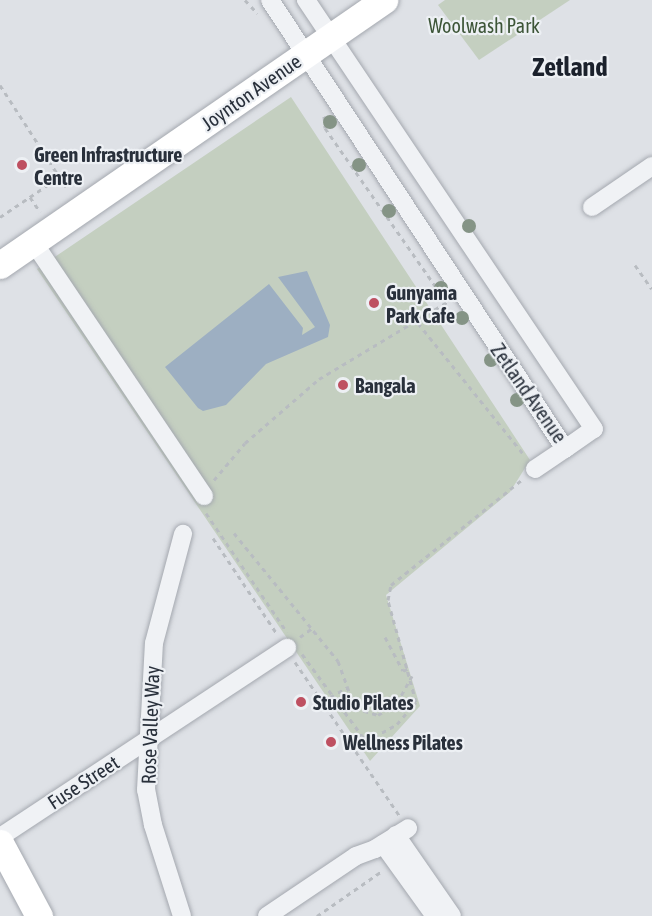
<!DOCTYPE html>
<style>
body{margin:0}
#map{position:relative;width:652px;height:916px;overflow:hidden;background:#dee1e6;font-family:"Asap Condensed",sans-serif}
div>[style]{position:absolute}
[style*='--x']{left:calc(var(--x)*1px);top:calc(var(--y)*1px);width:calc(var(--w)*1px);rotate:calc(var(--a)*1deg)}
.green>*{inset:0;background:#c4cfc0}
.water>*{inset:0;background:#9dafc2}
.path>*{height:3px;margin-top:-1.5px;transform-origin:0;background:repeating-linear-gradient(90deg,#b8bcc1 0 4.5px,transparent 0 9px)}
.roads{filter:drop-shadow(0 0 2px #a4a8af) drop-shadow(0 0 2px #a4a8af)}
.street>*{height:18px;margin:-9px;padding:0 9px;transform-origin:9px;border-radius:9px;background:#f0f2f5}
.secondary>*{height:27px;margin:-13.5px;padding:0 13.5px;transform-origin:13.5px;border-radius:13.5px;background:#fff}
.trees>*{width:14px;height:14px;margin:-7px;border-radius:50%;background:#859486}
.dots>*{width:16px;height:16px;translate:-50% -50%;box-sizing:border-box;border:3px solid #edf0f4;border-radius:50%}
span{translate:-50% -50%;white-space:nowrap;text-align:center;line-height:1.15;-webkit-text-stroke:4.5px #edf0f4;paint-order:stroke}
.park-label{font-size:20px;color:#3d5538}
.street-label{font-size:20px;color:#29303b}
.poi-label{font-size:20px;color:#29303b;font-weight:700}
.left{translate:0 -50%;text-align:left}
.district-label{font-size:26px;color:#1b212c;font-weight:700}
</style>
<div id="map">
<div class="green">
<div style="clip-path:polygon(445px 0,570px 0,479px 60px,438px 5px)"></div>
<div style="clip-path:polygon(291px 97px,530px 460px,510px 492px,386px 595px,420px 706px,370px 761px,37px 269px)"></div>
</div>
<div class="water">
<div style="clip-path:polygon(307px 271px,330px 325px,328px 337px,266px 364px,226px 405px,203px 411px,198px 408px,165px 367px,269px 284px,303px 328px,302px 335px,315px 327px,278px 277px)"></div>
</div>
<div class="path">
<div style="--x:245;--y:0;--w:18;--a:47"></div>
<div style="--x:0;--y:85;--w:125;--a:57.1"></div>
<div style="--x:324;--y:116;--w:12;--a:85"></div>
<div style="--x:325;--y:128;--w:198;--a:55.1"></div>
<div style="--x:30;--y:197;--w:18;--a:56"></div>
<div style="--x:0;--y:217;--w:73;--a:-33.9"></div>
<div style="--x:635;--y:265;--w:29;--a:55"></div>
<div style="--x:418;--y:323;--w:169;--a:51.2"></div>
<div style="--x:214;--y:480;--w:48;--a:-50"></div>
<div style="--x:245;--y:443;--w:98;--a:-40.9"></div>
<div style="--x:319;--y:379;--w:149;--a:-31"></div>
<div style="--x:206;--y:513;--w:144;--a:55.8"></div>
<div style="--x:234;--y:533;--w:165;--a:50.9"></div>
<div style="--x:338;--y:661;--w:50;--a:70.1"></div>
<div style="--x:355;--y:708;--w:24;--a:17"></div>
<div style="--x:378;--y:715;--w:22;--a:-32"></div>
<div style="--x:397;--y:703;--w:31;--a:-61"></div>
<div style="--x:213;--y:538;--w:115;--a:56.3"></div>
<div style="--x:300;--y:637;--w:14;--a:-36"></div>
<div style="--x:385;--y:637;--w:38;--a:62"></div>
<div style="--x:403;--y:671;--w:7;--a:-27"></div>
<div style="--x:302;--y:654;--w:103;--a:53.7"></div>
<div style="--x:363;--y:737;--w:11;--a:0"></div>
<div style="--x:374;--y:737;--w:26;--a:-29"></div>
<div style="--x:397;--y:724;--w:29;--a:-49"></div>
<div style="--x:416;--y:702;--w:106;--a:-105.4"></div>
<div style="--x:388;--y:600;--w:15;--a:-79"></div>
<div style="--x:391;--y:585;--w:169;--a:-38.8"></div>
<div style="--x:295;--y:662;--w:185;--a:55.8"></div>
<div style="--x:330;--y:697;--w:21;--a:-29"></div>
<div style="--x:317;--y:916;--w:79;--a:-34.7"></div>
</div>
<div class="roads">
<div class="street">
<div style="--x:270;--y:0;--w:537;--a:56.69"></div>
<div style="--x:565;--y:449;--w:35;--a:-35"></div>
<div style="--x:594;--y:429;--w:517;--a:-123.87"></div>
<div style="--x:592;--y:207;--w:73;--a:-34.3"></div>
<div style="--x:34;--y:243;--w:305;--a:56.1"></div>
<div style="--x:535;--y:469;--w:36;--a:-34"></div>
<div style="--x:396;--y:835;--w:98;--a:55.3"></div>
<div style="--x:0;--y:837;--w:344;--a:-33.4"></div>
<div style="--x:383;--y:844;--w:89;--a:54.2"></div>
<div style="--x:182;--y:916;--w:96;--a:-107.7"></div>
<div style="--x:153;--y:825;--w:36;--a:-101"></div>
<div style="--x:146;--y:790;--w:147;--a:-86.9"></div>
<div style="--x:154;--y:643;--w:113;--a:-75.1"></div>
<div style="--x:267;--y:916;--w:107;--a:-34"></div>
<div style="--x:356;--y:856;--w:20;--a:-20"></div>
<div style="--x:375;--y:849;--w:39;--a:-32"></div>
</div>
<div class="secondary">
<div style="--x:0;--y:265;--w:467;--a:-34.6"></div>
<div style="--x:0;--y:843;--w:83;--a:61.9"></div>
</div>
</div>
<div class="trees">
<div style="left:330px;top:122px"></div>
<div style="left:359px;top:165px"></div>
<div style="left:389px;top:211px"></div>
<div style="left:469px;top:226px"></div>
<div style="left:441px;top:288px"></div>
<div style="left:462px;top:318px"></div>
<div style="left:491px;top:360px"></div>
<div style="left:517px;top:400px"></div>
</div>
<div class="dots">
<div style="left:22px;top:165px;background:#be5061"></div>
<div style="left:374px;top:303px;background:#be5061"></div>
<div style="left:343px;top:385px;background:#be5061"></div>
<div style="left:301px;top:702px;background:#be5061"></div>
<div style="left:331px;top:742px;background:#be5061"></div>
</div>
<div class="park-label">
<span style="left:484px;top:25px">Woolwash Park</span>
</div>
<div class="street-label">
<span style="left:251px;top:92px;rotate:-35deg">Joynton Avenue</span>
<span style="left:529px;top:393px;rotate:55deg">Zetland Avenue</span>
<span style="left:150px;top:725px;rotate:-88deg">Rose Valley Way</span>
<span style="left:83px;top:782px;rotate:-33deg">Fuse Street</span>
</div>
<div class="poi-label">
<span class="left" style="left:34px;top:166px">Green Infrastructure<br>Centre</span>
<span class="left" style="left:386px;top:304px">Gunyama<br>Park Cafe</span>
<span class="left" style="left:355px;top:385px">Bangala</span>
<span class="left" style="left:313px;top:702px">Studio Pilates</span>
<span class="left" style="left:343px;top:742px">Wellness Pilates</span>
</div>
<div class="district-label">
<span style="left:570px;top:68px">Zetland</span>
</div>
</div>
